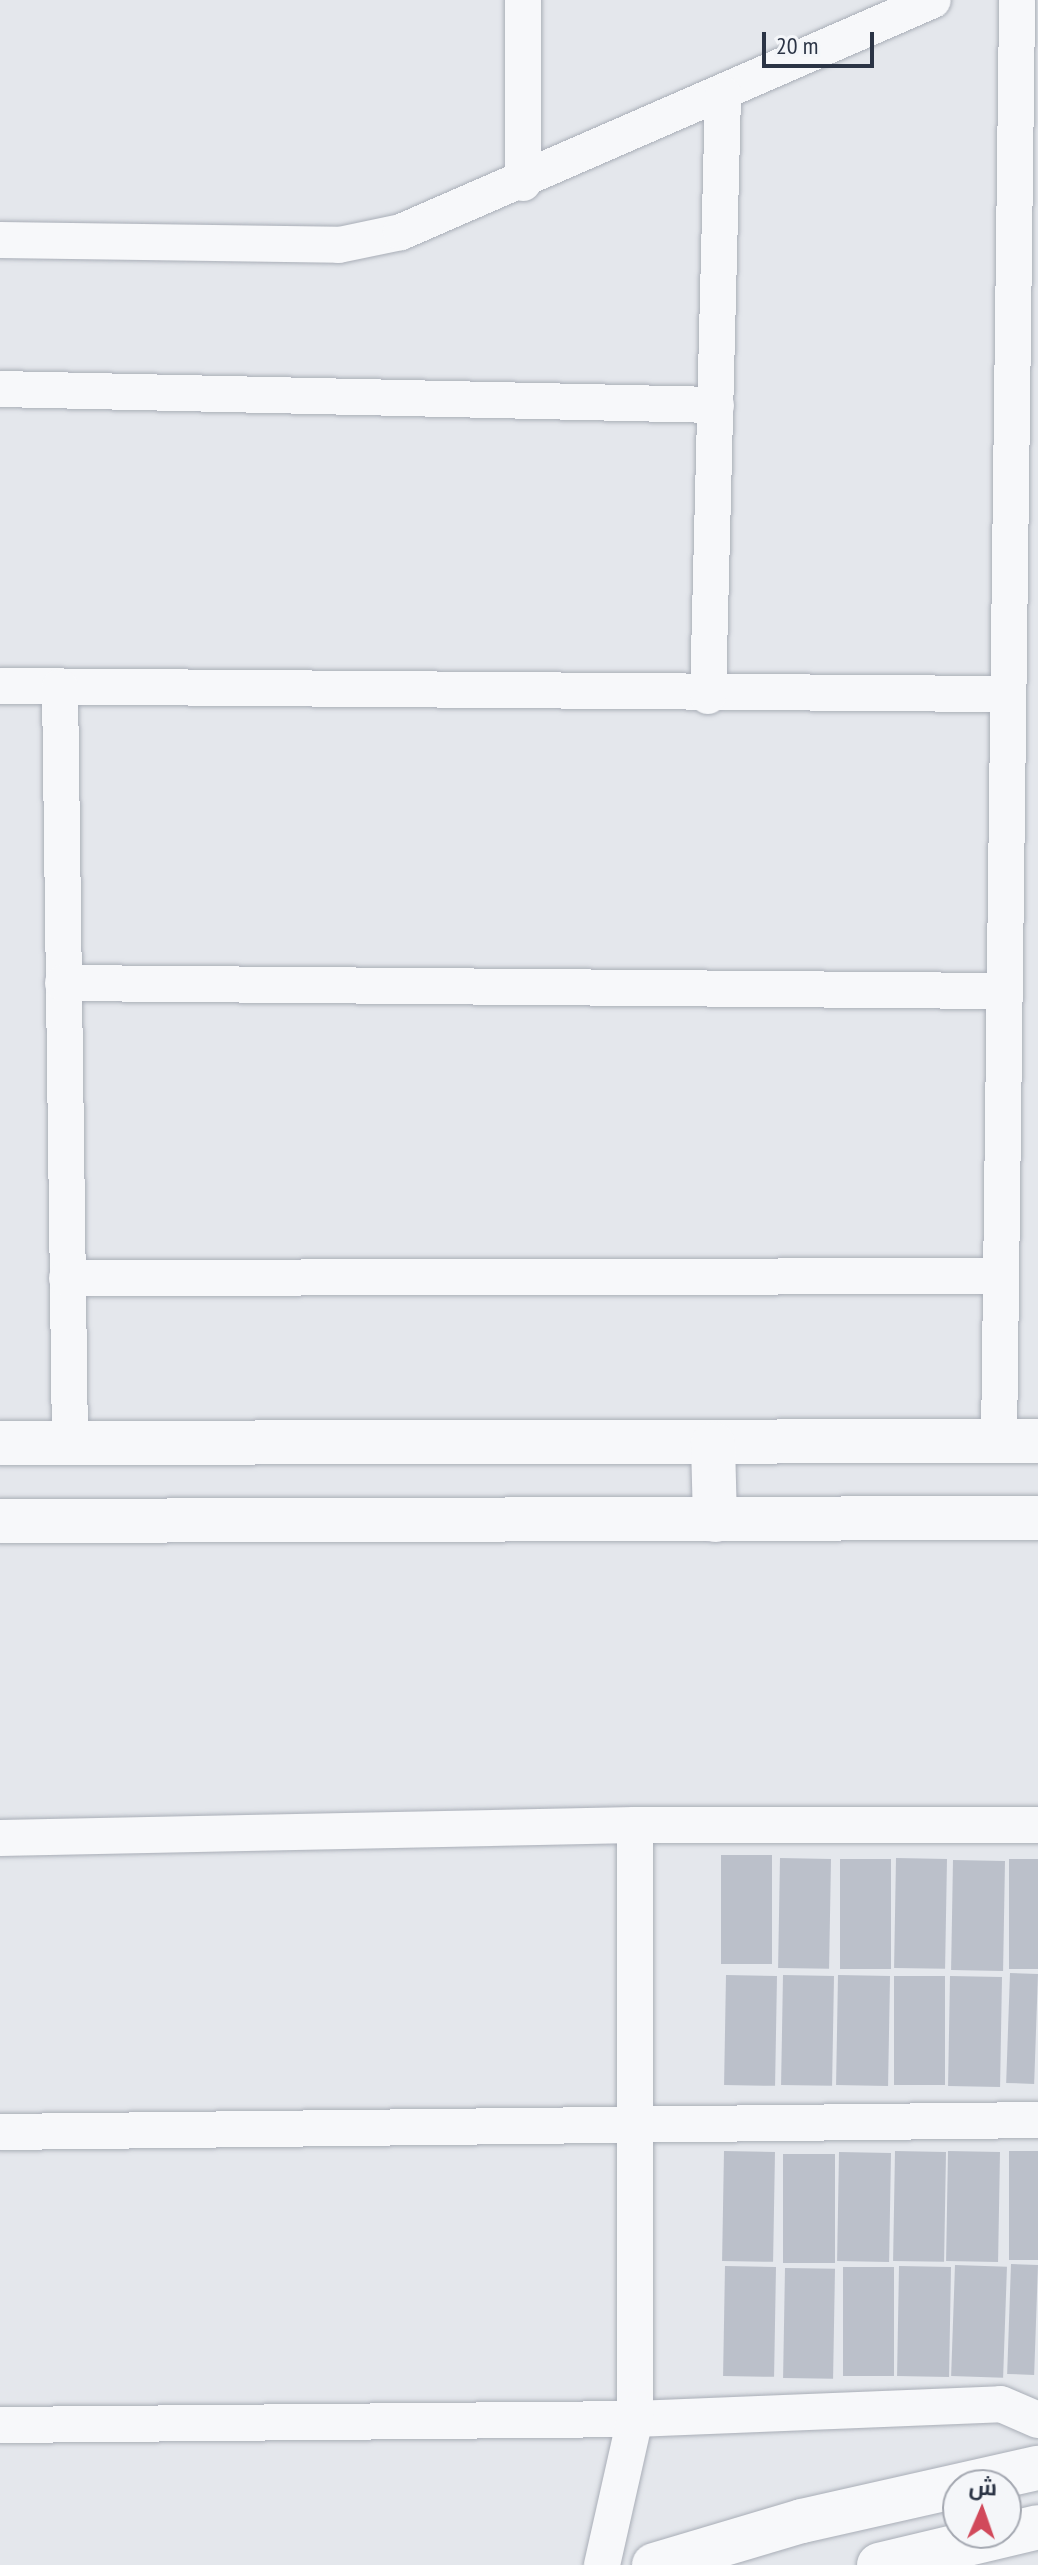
<!DOCTYPE html>
<meta charset="utf-8">
<style>
body{margin:0}
#map{position:relative;width:1038px;height:2565px;overflow:hidden;background:#e4e7ec;font-family:"PT Sans Narrow",Cairo,sans-serif}
div>[style]{position:absolute}
[style*='--x']{left:calc(var(--x)*1px);top:calc(var(--y)*1px);width:calc(var(--w)*1px);rotate:calc(var(--a)*1deg)}
.building>*{inset:0;background:#bbc0ca;transform-origin:0 0}
.roads{filter:drop-shadow(0 0 2px #a9aeb7) drop-shadow(0 0 2px #a9aeb7)}
.minor>*{height:36px;margin:-18px;padding:0 18px;transform-origin:18px;border-radius:18px;background:#f7f8fa}
.tertiary>*{height:44px;margin:-22px;padding:0 22px;transform-origin:22px;border-radius:22px;background:#f7f8fa}
span{translate:-50% -50%;white-space:nowrap;text-align:center;line-height:1.15;-webkit-text-stroke:8px #f4f6f9;paint-order:stroke}
.north{position:absolute;left:942px;top:2469px;width:80px;height:80px;box-sizing:border-box;background:#f4f6f9;border:2px solid #a4a8b1;border-radius:50%;rotate:2deg;font-size:22px;font-weight:700;line-height:32px;text-align:center;color:#2b3445}
.north::after{content:'';display:block;margin:auto;width:28px;height:36px;background:#d1495b;clip-path:polygon(50% 0,100% 100%,50% 72%,0 100%)}
.scale{position:absolute;left:762px;top:32px;width:112px;height:36px;box-sizing:border-box;border:4px solid #2b3445;border-top:0;padding-left:10px;font-size:24px;line-height:28px;white-space:nowrap;color:#2b3445;-webkit-text-stroke:6px #f4f6f9;paint-order:stroke}
</style>
<div id="map">
<div class="building">
<div style="left:721px;top:1855px;width:51px;height:109px"></div>
<div style="left:780px;top:1858px;width:51px;height:110px;rotate:1deg"></div>
<div style="left:896px;top:1858px;width:51px;height:110px;rotate:1deg"></div>
<div style="left:840px;top:1859px;width:51px;height:110px"></div>
<div style="left:1009px;top:1859px;width:29px;height:110px"></div>
<div style="left:953px;top:1860px;width:52px;height:110px;rotate:1deg"></div>
<div style="left:1010px;top:1973px;width:28px;height:110px;rotate:2deg"></div>
<div style="left:726px;top:1975px;width:51px;height:110px;rotate:1deg"></div>
<div style="left:783px;top:1975px;width:51px;height:110px;rotate:1deg"></div>
<div style="left:838px;top:1975px;width:52px;height:110px;rotate:1deg"></div>
<div style="left:894px;top:1976px;width:51px;height:109px"></div>
<div style="left:950px;top:1976px;width:52px;height:110px;rotate:1deg"></div>
<div style="left:724px;top:2151px;width:51px;height:110px;rotate:1deg"></div>
<div style="left:895px;top:2151px;width:51px;height:110px;rotate:1deg"></div>
<div style="left:948px;top:2151px;width:52px;height:110px;rotate:1deg"></div>
<div style="left:1009px;top:2151px;width:29px;height:109px"></div>
<div style="left:839px;top:2152px;width:52px;height:109px;rotate:1deg"></div>
<div style="left:783px;top:2154px;width:52px;height:109px"></div>
<div style="left:1011px;top:2264px;width:27px;height:110px;rotate:2deg"></div>
<div style="left:955px;top:2265px;width:52px;height:111px;rotate:2deg"></div>
<div style="left:725px;top:2266px;width:51px;height:110px;rotate:1deg"></div>
<div style="left:899px;top:2266px;width:52px;height:110px;rotate:1deg"></div>
<div style="left:843px;top:2267px;width:51px;height:109px"></div>
<div style="left:785px;top:2268px;width:50px;height:110px;rotate:1deg"></div>
</div>
<div class="roads">
<div class="minor">
<div style="--x:523;--y:183;--w:183;--a:-90"></div>
<div style="--x:0;--y:240;--w:339;--a:0.8"></div>
<div style="--x:339;--y:245;--w:63;--a:-11.8"></div>
<div style="--x:401;--y:232;--w:580;--a:-23.56"></div>
<div style="--x:0;--y:389;--w:716;--a:1.28"></div>
<div style="--x:0;--y:686;--w:1006;--a:0.46"></div>
<div style="--x:60;--y:687;--w:757;--a:89.24"></div>
<div style="--x:708;--y:696;--w:602;--a:-88.57"></div>
<div style="--x:63;--y:983;--w:938;--a:0.49"></div>
<div style="--x:67;--y:1278;--w:933;--a:-0.12"></div>
<div style="--x:999;--y:1441;--w:1441;--a:-89.28"></div>
<div style="--x:0;--y:1838;--w:635;--a:-1.17"></div>
<div style="--x:635;--y:1825;--w:403;--a:0"></div>
<div style="--x:0;--y:2132;--w:1038;--a:-0.66"></div>
<div style="--x:0;--y:2425;--w:635;--a:-0.54"></div>
<div style="--x:635;--y:2419;--w:366;--a:-2.3"></div>
<div style="--x:1001;--y:2404;--w:40;--a:23.4"></div>
<div style="--x:602;--y:2565;--w:150;--a:-77.3"></div>
<div style="--x:635;--y:2419;--w:594;--a:-90"></div>
</div>
<div class="tertiary">
<div style="--x:0;--y:1443;--w:1038;--a:-0.11"></div>
<div style="--x:713;--y:1444;--w:76;--a:88.5"></div>
<div style="--x:0;--y:1521;--w:1038;--a:-0.17"></div>
<div style="--x:654;--y:2565;--w:154;--a:-16.6"></div>
<div style="--x:802;--y:2521;--w:242;--a:-12.7"></div>
<div style="--x:879;--y:2565;--w:163;--a:-13.4"></div>
</div>
</div>
<div class="north">ش</div>
<div class="scale">20 m</div>
</div>
